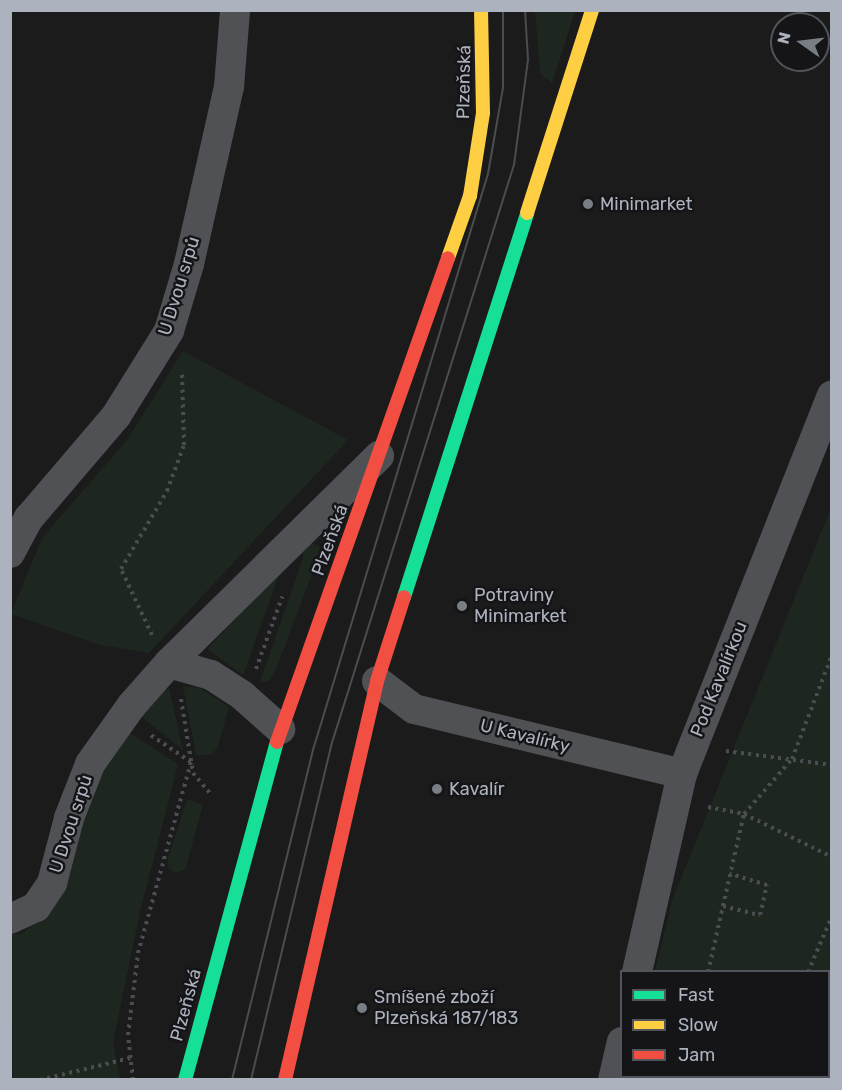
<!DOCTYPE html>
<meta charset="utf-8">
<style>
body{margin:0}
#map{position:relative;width:842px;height:1090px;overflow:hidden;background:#1b1b1c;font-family:Rubik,sans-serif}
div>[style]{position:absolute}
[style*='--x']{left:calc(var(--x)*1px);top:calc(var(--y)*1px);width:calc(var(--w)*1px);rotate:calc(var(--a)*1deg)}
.green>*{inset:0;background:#1e271f}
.path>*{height:4px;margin-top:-2px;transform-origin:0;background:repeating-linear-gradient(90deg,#4b4d50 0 3px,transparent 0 7.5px)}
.street>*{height:30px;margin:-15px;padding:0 15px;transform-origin:15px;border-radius:15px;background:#505155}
.fast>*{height:14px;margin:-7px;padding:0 7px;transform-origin:7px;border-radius:7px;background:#16e098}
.slow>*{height:14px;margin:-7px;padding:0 7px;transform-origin:7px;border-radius:7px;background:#ffcf43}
.jam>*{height:14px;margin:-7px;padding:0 7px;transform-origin:7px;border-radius:7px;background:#f24e42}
.tram>*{height:1.5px;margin:-0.75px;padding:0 0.75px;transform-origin:0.75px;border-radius:0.75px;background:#4b4c4e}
.dots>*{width:16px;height:16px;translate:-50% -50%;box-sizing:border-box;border:3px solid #151518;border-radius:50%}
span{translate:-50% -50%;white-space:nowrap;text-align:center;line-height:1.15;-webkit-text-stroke:5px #151518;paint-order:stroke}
.street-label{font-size:18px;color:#acb3be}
.poi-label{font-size:18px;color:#acb3be}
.left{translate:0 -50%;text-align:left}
.frame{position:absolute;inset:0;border:12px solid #acb3be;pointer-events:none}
.legend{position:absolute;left:620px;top:970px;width:210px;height:108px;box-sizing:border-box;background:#151518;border:2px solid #51545a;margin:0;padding:8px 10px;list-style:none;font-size:18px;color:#acb3be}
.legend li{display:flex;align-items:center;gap:12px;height:30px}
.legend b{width:30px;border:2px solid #51545a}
.north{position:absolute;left:770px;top:12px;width:60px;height:60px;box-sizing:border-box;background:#151518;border:2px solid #51545a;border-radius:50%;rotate:284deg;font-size:16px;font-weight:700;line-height:24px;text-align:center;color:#acb3be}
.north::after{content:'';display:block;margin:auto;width:21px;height:27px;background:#797e85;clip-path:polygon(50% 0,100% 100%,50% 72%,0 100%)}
</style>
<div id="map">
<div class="green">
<div style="clip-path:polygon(535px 11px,575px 11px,552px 83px,540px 73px)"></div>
<div style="clip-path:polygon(183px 351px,348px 440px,149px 653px,100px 645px,11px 614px,42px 538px,127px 440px)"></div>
<div style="clip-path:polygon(831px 508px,832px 1062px,829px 1072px,828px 972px,655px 971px,673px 898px)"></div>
<div style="clip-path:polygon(309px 543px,320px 547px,315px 566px,277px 667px,269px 681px,260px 682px,303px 558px,302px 550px)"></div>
<div style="clip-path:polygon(280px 572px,243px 675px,207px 649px)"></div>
<div style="clip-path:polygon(183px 686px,200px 688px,229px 707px,217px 749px,210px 755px,196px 755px)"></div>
<div style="clip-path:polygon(169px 688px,183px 750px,139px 715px,160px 691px)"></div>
<div style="clip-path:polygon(125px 730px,178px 764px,140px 912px,113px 1042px,120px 1079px,13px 1080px,11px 934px,21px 934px,51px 910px,83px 811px)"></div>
<div style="clip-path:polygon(187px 799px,203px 805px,185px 870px,174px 873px,168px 868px,168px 859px)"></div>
<div style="clip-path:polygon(630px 1077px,630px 1076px,827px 1077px,630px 1079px)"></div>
</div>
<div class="path">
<div style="--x:152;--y:635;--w:73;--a:-115.2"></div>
<div style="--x:121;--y:569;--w:91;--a:-59.5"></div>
<div style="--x:167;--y:491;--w:49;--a:-69.7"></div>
<div style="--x:184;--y:445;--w:73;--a:-91.6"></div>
<div style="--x:256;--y:669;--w:77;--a:-70.1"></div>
<div style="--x:181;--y:699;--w:75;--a:80.8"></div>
<div style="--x:193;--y:773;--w:30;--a:50"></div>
<div style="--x:726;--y:751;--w:107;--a:7.5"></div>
<div style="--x:708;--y:807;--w:37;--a:11"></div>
<div style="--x:744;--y:814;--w:98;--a:26"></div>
<div style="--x:723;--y:906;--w:38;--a:14"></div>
<div style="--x:760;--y:915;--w:31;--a:-77"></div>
<div style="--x:767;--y:885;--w:39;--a:-163"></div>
<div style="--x:708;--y:972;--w:162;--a:-77.2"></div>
<div style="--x:744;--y:814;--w:73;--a:-48.9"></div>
<div style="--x:792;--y:759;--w:111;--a:-69"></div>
<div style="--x:808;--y:972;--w:61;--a:-66.8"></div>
<div style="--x:40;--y:1080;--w:93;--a:-13.7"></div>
<div style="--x:133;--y:1080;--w:45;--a:-96.3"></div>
<div style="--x:128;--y:1035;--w:83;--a:-83"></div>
<div style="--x:138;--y:953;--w:198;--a:-74.5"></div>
<div style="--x:191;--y:762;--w:50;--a:-146.3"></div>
<div style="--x:682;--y:1080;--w:4;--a:-76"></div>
</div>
<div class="street">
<div style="--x:10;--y:553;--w:40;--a:-62"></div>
<div style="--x:29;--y:518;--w:134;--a:-49.5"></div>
<div style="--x:116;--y:416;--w:100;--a:-58.1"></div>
<div style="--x:169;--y:331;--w:70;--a:-73.4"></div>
<div style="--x:189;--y:264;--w:181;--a:-77.3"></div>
<div style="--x:229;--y:87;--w:77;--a:-85.5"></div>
<div style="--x:169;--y:663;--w:44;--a:15.9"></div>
<div style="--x:211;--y:675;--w:38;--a:33"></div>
<div style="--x:243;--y:696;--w:50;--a:41.7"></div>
<div style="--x:377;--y:681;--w:46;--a:37.1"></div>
<div style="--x:414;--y:709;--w:276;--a:13.6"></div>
<div style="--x:10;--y:919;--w:29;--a:-25"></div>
<div style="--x:36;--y:907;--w:29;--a:-56"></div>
<div style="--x:52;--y:883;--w:67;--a:-75.3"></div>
<div style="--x:69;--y:818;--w:58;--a:-68.7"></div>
<div style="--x:90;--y:764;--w:72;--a:-54.6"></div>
<div style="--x:132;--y:705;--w:56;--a:-48.6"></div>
<div style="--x:169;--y:663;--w:295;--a:-44.6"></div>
<div style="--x:637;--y:972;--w:203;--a:-77.2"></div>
<div style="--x:682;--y:774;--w:407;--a:-68.4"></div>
<div style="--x:613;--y:1080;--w:39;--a:-77"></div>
</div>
<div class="fast">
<div style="--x:404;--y:597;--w:403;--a:-72.2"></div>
<div style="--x:185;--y:1080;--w:350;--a:-74.8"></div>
</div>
<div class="slow">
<div style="--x:527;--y:213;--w:213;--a:-72.2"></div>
<div style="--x:448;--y:258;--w:66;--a:-70.5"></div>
<div style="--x:470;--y:196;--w:84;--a:-81.1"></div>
<div style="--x:483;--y:113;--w:103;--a:-91.1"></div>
</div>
<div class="jam">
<div style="--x:277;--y:742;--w:513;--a:-70.54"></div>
<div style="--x:285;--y:1080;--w:409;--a:-77"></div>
<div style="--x:377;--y:681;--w:88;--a:-72.2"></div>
</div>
<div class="tram">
<div style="--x:232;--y:1080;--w:343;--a:-76.2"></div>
<div style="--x:314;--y:747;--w:599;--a:-73.11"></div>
<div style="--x:488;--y:174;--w:87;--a:-80.1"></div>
<div style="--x:503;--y:88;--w:78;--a:-90"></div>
<div style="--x:251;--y:1080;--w:343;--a:-76.5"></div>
<div style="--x:331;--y:746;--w:609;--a:-72.52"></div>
<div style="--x:514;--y:165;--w:106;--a:-82.4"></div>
<div style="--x:528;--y:60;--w:50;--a:-93.4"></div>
</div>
<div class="dots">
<div style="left:588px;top:204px;background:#797e85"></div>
<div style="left:462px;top:606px;background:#797e85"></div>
<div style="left:437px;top:789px;background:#797e85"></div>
<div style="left:362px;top:1008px;background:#797e85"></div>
</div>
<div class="street-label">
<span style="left:464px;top:82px;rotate:-89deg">Plzeňská</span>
<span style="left:179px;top:286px;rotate:-73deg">U Dvou srpů</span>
<span style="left:330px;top:540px;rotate:-70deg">Plzeňská</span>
<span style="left:719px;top:679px;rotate:-68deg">Pod Kavalírkou</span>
<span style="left:525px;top:736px;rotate:14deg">U Kavalírky</span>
<span style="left:71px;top:824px;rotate:-72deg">U Dvou srpů</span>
<span style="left:186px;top:1005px;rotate:-75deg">Plzeňská</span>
</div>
<div class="poi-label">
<span class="left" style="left:600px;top:204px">Minimarket</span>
<span class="left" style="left:474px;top:606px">Potraviny<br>Minimarket</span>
<span class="left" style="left:449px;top:789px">Kavalír</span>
<span class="left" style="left:374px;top:1008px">Smíšené zboží<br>Plzeňská 187/183</span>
</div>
<div class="frame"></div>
<ul class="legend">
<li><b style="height:8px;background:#16e098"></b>Fast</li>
<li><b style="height:8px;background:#ffcf43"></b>Slow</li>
<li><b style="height:8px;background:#f24e42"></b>Jam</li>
</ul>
<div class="north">N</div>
</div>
